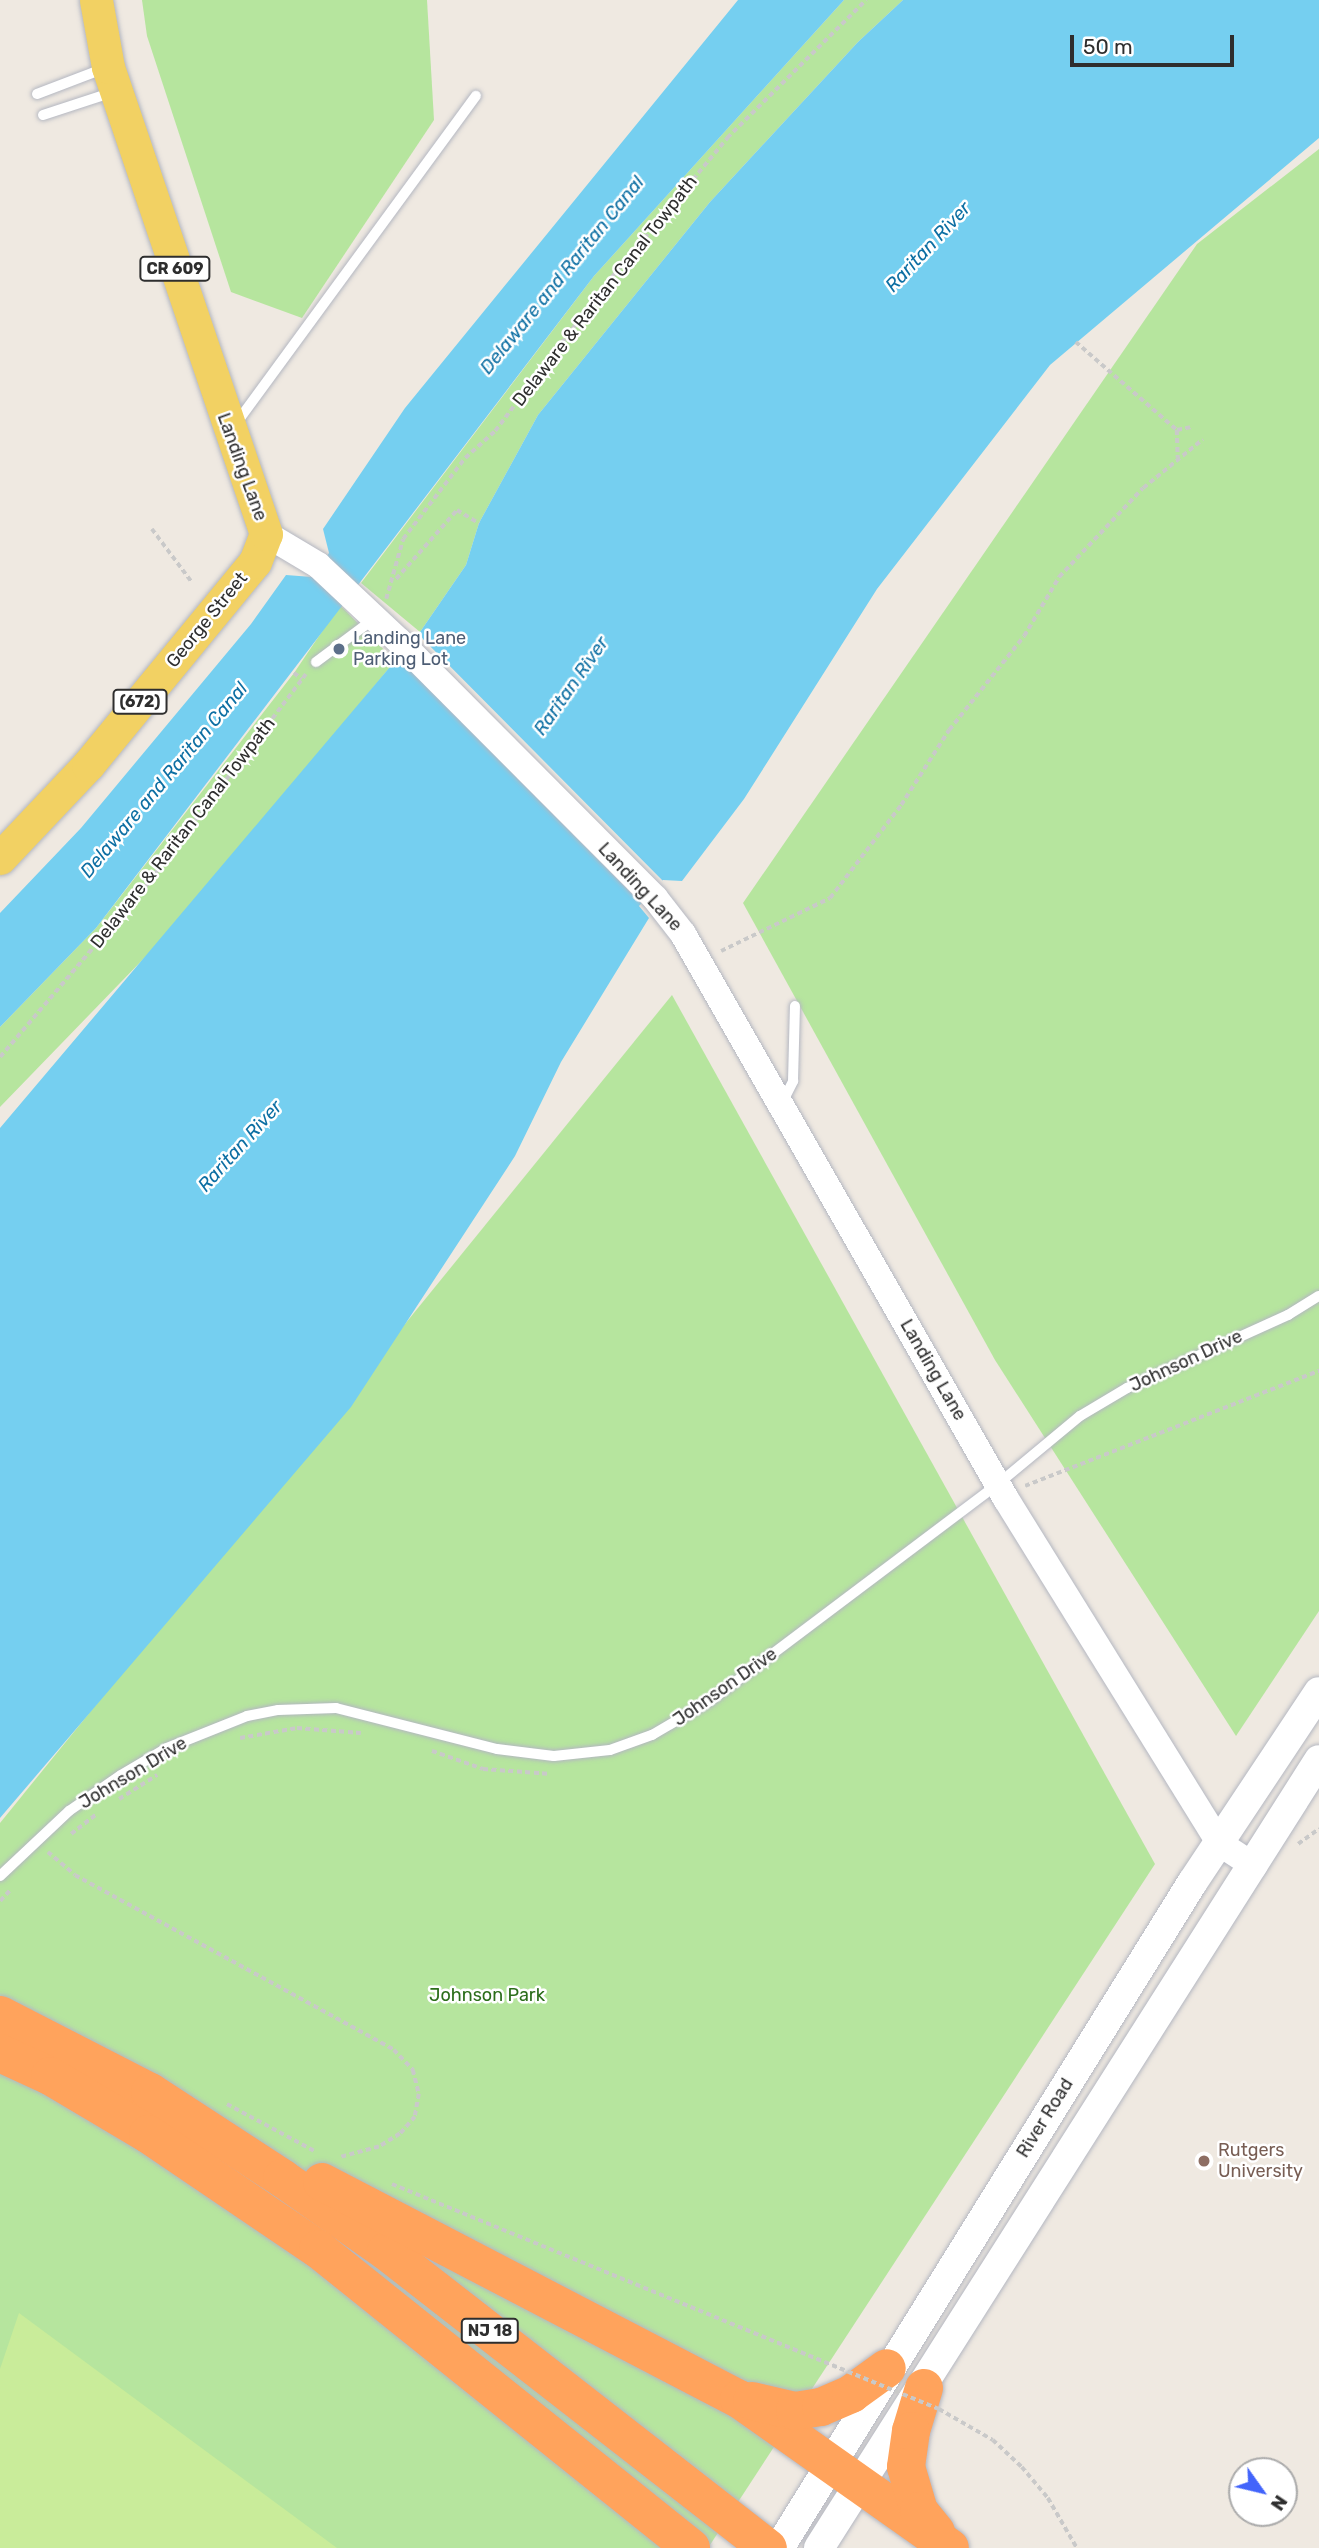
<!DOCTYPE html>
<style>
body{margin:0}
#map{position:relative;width:1319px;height:2548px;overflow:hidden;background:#efe9e1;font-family:Rubik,sans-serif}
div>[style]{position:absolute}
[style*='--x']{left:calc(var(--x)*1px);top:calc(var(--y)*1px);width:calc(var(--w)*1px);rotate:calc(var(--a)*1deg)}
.green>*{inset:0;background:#b6e59e}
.pitch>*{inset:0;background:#c9ec9a}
.water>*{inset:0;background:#75cff0}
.pier>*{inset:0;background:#efe9e1}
.path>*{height:3.5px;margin-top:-1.75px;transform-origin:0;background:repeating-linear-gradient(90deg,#c9c9c9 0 5px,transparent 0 8.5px)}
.roads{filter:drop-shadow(0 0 2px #b4b7c1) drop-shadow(0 0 2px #b4b7c1)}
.service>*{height:10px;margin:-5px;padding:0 5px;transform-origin:5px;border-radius:5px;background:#fff}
.tertiary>*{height:26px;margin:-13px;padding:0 13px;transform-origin:13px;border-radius:13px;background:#fff}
.secondary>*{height:30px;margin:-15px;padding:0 15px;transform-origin:15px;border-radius:15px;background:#fff}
.primary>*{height:33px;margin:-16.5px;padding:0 16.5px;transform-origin:16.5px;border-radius:16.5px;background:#f2d163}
.motorway>*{height:38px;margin:-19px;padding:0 19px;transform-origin:19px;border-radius:19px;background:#ffa35c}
.path-bridge>*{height:3.5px;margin-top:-1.75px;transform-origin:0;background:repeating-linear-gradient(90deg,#c9c9c9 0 5px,transparent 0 8.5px)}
.dots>*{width:19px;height:19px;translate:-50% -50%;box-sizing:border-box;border:4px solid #fff;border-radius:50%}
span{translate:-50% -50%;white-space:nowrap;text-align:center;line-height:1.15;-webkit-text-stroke:5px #fff;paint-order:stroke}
.shield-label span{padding:2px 5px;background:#fff;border:2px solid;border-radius:5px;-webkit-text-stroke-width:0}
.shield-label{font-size:16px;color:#2e2e2e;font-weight:700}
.street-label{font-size:18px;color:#2e2e2e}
.service-label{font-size:18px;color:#4e5e75}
.left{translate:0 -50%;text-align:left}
.park-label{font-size:18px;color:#2c6e1b}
.education-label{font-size:18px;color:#785e54}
.water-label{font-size:19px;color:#0d6fa3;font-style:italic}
.north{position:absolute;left:1228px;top:2457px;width:70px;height:70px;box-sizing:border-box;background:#fff;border:2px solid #ababab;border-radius:50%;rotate:124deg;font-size:19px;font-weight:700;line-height:28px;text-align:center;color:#2e2e2e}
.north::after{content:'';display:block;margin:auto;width:24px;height:32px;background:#4264fb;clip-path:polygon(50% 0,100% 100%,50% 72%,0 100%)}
.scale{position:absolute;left:1070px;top:35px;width:164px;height:32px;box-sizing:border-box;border:4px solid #2e2e2e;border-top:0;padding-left:9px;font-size:21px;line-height:24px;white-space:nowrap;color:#2e2e2e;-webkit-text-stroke:5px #fff;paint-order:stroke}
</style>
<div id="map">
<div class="green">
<div style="clip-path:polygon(142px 0,427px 0,434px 120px,302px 318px,231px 292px,147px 36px)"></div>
<div style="clip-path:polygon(844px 0,903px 0,858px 42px,710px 202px,538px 415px,479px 523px,466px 565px,420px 632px,361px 583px,594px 276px)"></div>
<div style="clip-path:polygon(1319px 149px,1319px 1611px,1236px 1736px,995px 1360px,743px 903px,1197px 244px)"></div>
<div style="clip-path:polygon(340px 605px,395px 661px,181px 920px,0 1107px,0 1027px,96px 928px,294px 673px)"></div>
<div style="clip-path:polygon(672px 995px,1155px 1864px,708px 2548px,0 2548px,0 1823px)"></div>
</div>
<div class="pitch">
<div style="clip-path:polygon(19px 2313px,337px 2548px,0 2548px,0 2369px)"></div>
</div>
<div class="water">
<div style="clip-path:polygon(738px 0,844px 0,594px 276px,96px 928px,0 1027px,0 913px,81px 828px,251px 624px,286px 575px,312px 577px,329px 553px,323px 529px,405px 408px)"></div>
<div style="clip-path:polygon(903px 0,1319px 0,1319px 138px,1050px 365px,877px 589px,744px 799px,682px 881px,663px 880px,639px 906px,649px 918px,561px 1062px,515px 1156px,351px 1407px,0 1818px,0 1128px,395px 661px,410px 663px,425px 645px,420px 632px,466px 565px,479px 523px,538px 415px,710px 202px,858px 42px)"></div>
</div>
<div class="pier">
<div style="clip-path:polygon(416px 632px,665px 883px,644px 906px,398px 658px,409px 659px,422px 644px)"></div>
</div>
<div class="path">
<div style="--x:1076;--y:342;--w:134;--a:41.1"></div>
<div style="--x:1177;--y:430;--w:28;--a:88"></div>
<div style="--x:1177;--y:430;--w:14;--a:-12"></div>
<div style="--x:152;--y:529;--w:65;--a:53.1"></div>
<div style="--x:396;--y:579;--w:92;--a:-48.5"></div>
<div style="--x:457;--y:510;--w:26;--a:31"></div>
<div style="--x:386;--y:599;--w:62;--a:-74.2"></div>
<div style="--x:403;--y:539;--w:102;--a:-52.6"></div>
<div style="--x:465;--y:458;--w:40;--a:-42"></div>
<div style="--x:495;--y:431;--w:184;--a:-52.9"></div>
<div style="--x:606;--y:284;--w:190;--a:-50.3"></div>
<div style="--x:727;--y:138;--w:196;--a:-44.8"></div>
<div style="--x:294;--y:673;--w:10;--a:37"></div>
<div style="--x:721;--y:951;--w:121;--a:-25.9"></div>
<div style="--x:830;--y:898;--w:117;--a:-52.6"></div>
<div style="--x:901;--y:805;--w:89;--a:-57.4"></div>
<div style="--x:949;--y:730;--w:120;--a:-51.4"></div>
<div style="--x:1024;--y:636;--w:69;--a:-59.3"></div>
<div style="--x:1059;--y:577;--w:122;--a:-46.7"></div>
<div style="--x:1143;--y:488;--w:77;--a:-39.2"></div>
<div style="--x:0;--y:1057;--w:222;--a:-49.6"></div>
<div style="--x:144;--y:888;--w:268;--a:-52.9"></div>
<div style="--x:1025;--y:1486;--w:316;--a:-21.4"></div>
<div style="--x:240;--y:1738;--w:58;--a:-10"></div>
<div style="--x:297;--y:1728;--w:64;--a:4.5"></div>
<div style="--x:432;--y:1751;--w:54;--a:19.4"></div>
<div style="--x:483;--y:1769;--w:68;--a:4.2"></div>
<div style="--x:119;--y:1799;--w:45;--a:-32.3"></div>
<div style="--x:71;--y:1834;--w:31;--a:-38"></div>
<div style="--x:1298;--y:1844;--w:26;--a:-36"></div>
<div style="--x:48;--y:1852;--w:35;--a:40"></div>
<div style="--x:75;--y:1875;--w:364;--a:28.7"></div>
<div style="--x:394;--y:2050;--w:28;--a:46"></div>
<div style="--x:413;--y:2070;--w:25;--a:76"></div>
<div style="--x:419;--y:2094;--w:23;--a:100"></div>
<div style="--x:415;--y:2117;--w:23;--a:131"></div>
<div style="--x:400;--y:2134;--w:25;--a:148"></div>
<div style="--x:379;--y:2147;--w:39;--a:165"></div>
<div style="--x:0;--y:1901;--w:16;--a:-47"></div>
<div style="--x:227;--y:2104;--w:101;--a:28.3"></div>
<div style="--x:1022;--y:2467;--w:40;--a:50"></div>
<div style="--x:1048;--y:2498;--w:58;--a:59.9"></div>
</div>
<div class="roads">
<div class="service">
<div style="--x:37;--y:94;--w:73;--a:-20.9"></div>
<div style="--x:43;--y:115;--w:74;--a:-18.2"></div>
<div style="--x:235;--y:425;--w:408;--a:-53.8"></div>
<div style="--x:316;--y:662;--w:74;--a:-36.7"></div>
<div style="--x:782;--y:1103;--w:25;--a:-63"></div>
<div style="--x:793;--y:1081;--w:75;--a:-88.5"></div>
<div style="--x:0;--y:1876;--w:95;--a:-43.3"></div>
<div style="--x:69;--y:1811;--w:63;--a:-34.7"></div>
<div style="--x:121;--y:1775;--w:53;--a:-30.4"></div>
<div style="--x:167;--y:1748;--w:86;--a:-21.8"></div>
<div style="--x:247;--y:1716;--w:32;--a:-11"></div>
<div style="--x:278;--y:1710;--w:58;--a:-2"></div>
<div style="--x:336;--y:1708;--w:166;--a:14.3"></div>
<div style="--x:497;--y:1749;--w:57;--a:7"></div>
<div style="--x:554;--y:1756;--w:56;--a:-6.1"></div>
<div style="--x:610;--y:1750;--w:45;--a:-19.7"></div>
<div style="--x:652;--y:1735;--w:67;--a:-30.4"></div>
<div style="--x:710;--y:1701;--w:361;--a:-37"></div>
<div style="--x:998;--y:1484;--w:107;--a:-39.7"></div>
<div style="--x:1080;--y:1416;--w:55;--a:-30.8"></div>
<div style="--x:1127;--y:1388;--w:177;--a:-24.4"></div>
<div style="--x:1288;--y:1315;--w:36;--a:-32"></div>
</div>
<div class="tertiary">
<div style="--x:266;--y:534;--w:61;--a:30.8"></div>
<div style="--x:318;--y:565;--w:111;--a:43.2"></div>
<div style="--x:399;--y:641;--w:363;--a:45.1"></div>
<div style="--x:655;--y:898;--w:46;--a:52.1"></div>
<div style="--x:683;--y:934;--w:651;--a:60.24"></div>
<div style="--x:1006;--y:1499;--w:405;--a:58.2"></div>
<div style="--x:1219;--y:1843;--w:42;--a:33.3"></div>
</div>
<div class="secondary">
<div style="--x:779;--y:2548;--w:783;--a:-58.16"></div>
<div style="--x:1192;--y:1883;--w:229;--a:-56.4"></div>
<div style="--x:819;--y:2548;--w:933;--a:-57.6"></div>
</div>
<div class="primary">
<div style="--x:0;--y:858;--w:128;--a:-46.6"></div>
<div style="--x:88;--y:765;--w:263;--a:-50.6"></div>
<div style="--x:255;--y:562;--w:30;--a:-69"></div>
<div style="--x:266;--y:534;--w:493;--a:-108.7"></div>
<div style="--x:108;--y:67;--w:68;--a:-100.2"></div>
</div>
<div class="motorway">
<div style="--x:0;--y:2015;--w:169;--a:27.2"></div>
<div style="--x:150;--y:2092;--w:158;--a:33.1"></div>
<div style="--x:282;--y:2178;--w:127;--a:35.1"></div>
<div style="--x:386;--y:2251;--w:484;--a:37.9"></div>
<div style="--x:0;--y:2053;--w:55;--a:24.7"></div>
<div style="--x:50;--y:2076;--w:114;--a:30.6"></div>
<div style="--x:148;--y:2134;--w:205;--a:34.1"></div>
<div style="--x:318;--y:2249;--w:478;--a:38.7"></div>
<div style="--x:322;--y:2182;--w:470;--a:27.5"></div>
<div style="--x:739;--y:2399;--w:258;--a:35.2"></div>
<div style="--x:924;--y:2388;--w:45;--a:106.8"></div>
<div style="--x:911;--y:2431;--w:36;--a:98"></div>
<div style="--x:906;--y:2467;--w:46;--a:73.5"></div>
<div style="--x:919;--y:2511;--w:27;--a:51"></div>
<div style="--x:752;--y:2401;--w:44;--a:13.1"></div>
<div style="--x:795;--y:2411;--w:26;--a:-9"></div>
<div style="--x:821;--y:2407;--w:33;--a:-23"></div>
<div style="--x:851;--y:2394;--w:44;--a:-35.8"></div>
</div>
</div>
<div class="path-bridge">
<div style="--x:392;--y:2184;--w:591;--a:22.36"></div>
<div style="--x:939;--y:2409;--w:62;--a:29.9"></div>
<div style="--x:993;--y:2440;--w:40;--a:43"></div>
</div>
<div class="dots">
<div style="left:339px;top:649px;background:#5c6f8a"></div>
<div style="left:1204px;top:2161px;background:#8d6e63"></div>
</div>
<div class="shield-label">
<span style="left:175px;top:269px">CR 609</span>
<span style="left:140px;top:702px">(672)</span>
<span style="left:490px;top:2331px">NJ 18</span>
</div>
<div class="street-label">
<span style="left:605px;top:291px;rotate:-52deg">Delaware &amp; Raritan Canal Towpath</span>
<span style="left:242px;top:467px;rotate:70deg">Landing Lane</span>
<span style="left:207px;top:620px;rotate:-51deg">George Street</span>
<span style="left:183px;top:833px;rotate:-52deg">Delaware &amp; Raritan Canal Towpath</span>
<span style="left:640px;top:887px;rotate:47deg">Landing Lane</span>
<span style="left:1186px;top:1361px;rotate:-25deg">Johnson Drive</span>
<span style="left:933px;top:1370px;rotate:60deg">Landing Lane</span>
<span style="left:725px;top:1687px;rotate:-35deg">Johnson Drive</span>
<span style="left:133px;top:1773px;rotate:-31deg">Johnson Drive</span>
<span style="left:1045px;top:2118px;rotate:-58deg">River Road</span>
</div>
<div class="service-label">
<span class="left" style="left:353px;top:649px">Landing Lane<br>Parking Lot</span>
</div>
<div class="park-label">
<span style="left:487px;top:1995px">Johnson Park</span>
</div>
<div class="education-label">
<span class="left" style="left:1218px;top:2161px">Rutgers<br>University</span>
</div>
<div class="water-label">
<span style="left:928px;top:247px;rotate:-47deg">Raritan River</span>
<span style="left:562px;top:275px;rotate:-51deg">Delaware and Raritan Canal</span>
<span style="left:571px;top:686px;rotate:-55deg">Raritan River</span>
<span style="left:164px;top:780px;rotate:-50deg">Delaware and Raritan Canal</span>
<span style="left:240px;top:1146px;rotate:-48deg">Raritan River</span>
</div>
<div class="north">N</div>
<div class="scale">50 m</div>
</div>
